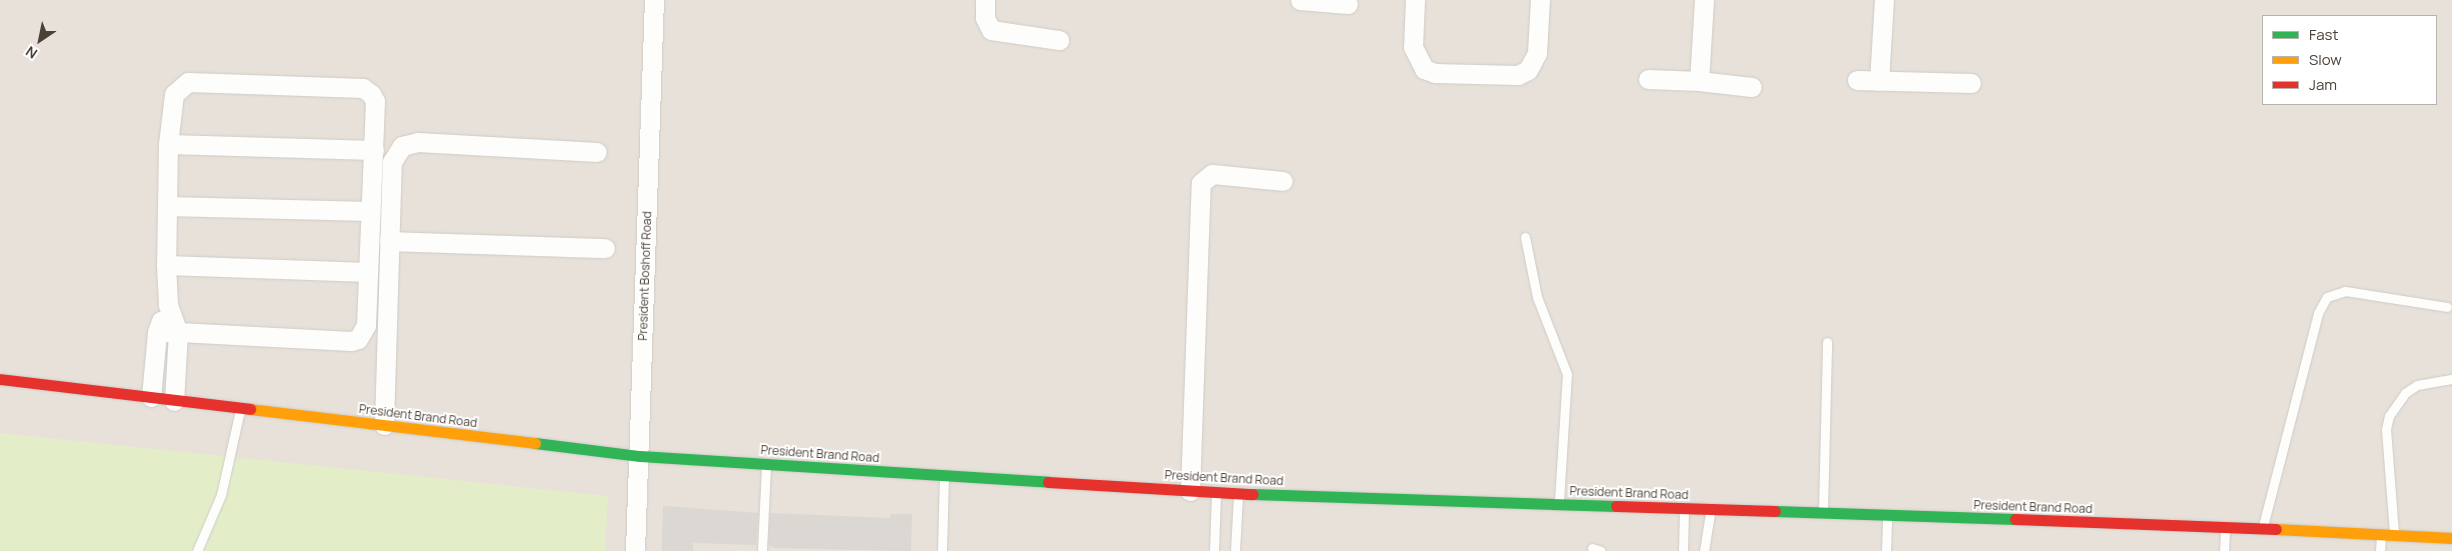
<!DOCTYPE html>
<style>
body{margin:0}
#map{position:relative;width:2452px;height:551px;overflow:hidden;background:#f2efec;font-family:Manrope,sans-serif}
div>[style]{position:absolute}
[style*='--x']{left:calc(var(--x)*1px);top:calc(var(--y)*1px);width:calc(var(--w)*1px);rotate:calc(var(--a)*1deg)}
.residential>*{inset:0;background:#e7e1d9}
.green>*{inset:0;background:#e3eec9}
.building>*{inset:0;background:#dbd7d2}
.roads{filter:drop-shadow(0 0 1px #cfcbc7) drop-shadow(0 0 1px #cfcbc7)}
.lane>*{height:9px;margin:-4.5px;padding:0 4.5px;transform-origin:4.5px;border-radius:4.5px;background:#fdfdfc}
.street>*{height:19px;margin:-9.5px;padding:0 9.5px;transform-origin:9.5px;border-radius:9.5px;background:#fdfdfc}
.fast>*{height:11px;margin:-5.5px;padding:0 5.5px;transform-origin:5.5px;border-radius:5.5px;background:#30b455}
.slow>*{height:11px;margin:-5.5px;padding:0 5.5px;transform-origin:5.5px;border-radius:5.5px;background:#ff9f0a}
.jam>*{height:11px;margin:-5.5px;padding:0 5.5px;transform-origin:5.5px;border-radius:5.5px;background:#e5322d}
span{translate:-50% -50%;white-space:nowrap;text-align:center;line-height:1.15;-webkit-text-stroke:4px #fff;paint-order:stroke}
.street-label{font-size:12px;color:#4a4036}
.legend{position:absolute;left:2262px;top:15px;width:175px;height:90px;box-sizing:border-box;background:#fff;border:1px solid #b7b3af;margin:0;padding:6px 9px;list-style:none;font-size:15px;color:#4a4036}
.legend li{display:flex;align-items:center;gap:10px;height:25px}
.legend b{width:25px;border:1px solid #b7b3af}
.north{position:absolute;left:15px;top:15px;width:50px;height:50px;-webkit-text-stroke:4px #fff;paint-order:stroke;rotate:214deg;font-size:14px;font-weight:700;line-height:20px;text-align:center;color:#4a4036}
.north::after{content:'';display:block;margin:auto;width:18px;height:22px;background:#4a4036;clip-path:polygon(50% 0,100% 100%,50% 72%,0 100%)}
</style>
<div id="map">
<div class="residential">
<div style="clip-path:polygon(evenodd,0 0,2452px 0,2452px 551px,0 551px,0 0,2263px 16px,2436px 16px,2436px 104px,2263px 104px,2263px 16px)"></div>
</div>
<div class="green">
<div style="clip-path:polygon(0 433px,608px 496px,605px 551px,0 551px)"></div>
</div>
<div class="building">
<div style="clip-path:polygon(663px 506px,758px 513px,756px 545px,693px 543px,693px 551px,662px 551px)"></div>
<div style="clip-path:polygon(770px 513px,890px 518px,890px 514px,912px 514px,911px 551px,775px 548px,769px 545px)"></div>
</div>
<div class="roads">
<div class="lane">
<div style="--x:1525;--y:237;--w:61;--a:78.7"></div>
<div style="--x:1537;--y:297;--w:83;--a:68.7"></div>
<div style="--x:1567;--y:374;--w:128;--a:93.6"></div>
<div style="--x:1823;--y:510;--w:168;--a:-88.6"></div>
<div style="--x:2263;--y:526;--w:220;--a:-75.5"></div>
<div style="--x:2318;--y:313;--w:18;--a:-61"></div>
<div style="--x:2327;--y:297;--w:19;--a:-18"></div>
<div style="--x:2345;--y:291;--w:103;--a:8.9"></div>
<div style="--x:2394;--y:533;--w:104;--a:-94.4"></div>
<div style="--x:2386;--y:429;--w:13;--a:-77"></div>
<div style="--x:2389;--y:416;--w:28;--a:-55"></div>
<div style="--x:2405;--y:393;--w:14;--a:-34"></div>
<div style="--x:2417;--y:385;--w:36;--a:-10"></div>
<div style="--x:1592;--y:548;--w:9;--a:18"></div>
<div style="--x:197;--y:551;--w:61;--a:-66.8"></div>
<div style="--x:221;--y:495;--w:87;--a:-77.4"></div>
<div style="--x:762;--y:551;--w:84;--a:-87.3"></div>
<div style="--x:942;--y:551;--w:75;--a:-88.5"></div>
<div style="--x:1214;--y:551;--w:57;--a:-88"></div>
<div style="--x:1235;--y:551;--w:55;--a:-86.9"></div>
<div style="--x:1683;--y:551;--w:40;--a:-88.6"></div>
<div style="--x:1704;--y:551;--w:39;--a:-81"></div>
<div style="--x:1886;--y:551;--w:33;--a:-88"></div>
<div style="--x:2224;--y:551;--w:22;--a:-87"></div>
<div style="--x:2380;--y:551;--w:15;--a:-86"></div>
</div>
<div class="street">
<div style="--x:985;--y:0;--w:18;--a:90"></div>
<div style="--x:985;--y:18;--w:13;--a:63"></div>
<div style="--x:991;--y:30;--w:69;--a:8.4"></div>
<div style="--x:1300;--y:0;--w:48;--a:4.8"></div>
<div style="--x:1415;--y:0;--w:47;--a:92.4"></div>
<div style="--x:1413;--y:47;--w:25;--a:63"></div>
<div style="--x:1424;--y:69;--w:12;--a:20"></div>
<div style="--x:1435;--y:73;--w:83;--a:1.4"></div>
<div style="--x:1518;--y:75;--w:11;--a:-27"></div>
<div style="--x:1528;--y:70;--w:19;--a:-62"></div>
<div style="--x:1537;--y:53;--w:53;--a:-86.8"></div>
<div style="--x:1704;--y:0;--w:81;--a:93.5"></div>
<div style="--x:1699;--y:81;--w:53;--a:6.5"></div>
<div style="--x:1648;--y:79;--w:51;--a:2.2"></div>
<div style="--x:1857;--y:80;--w:114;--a:1.5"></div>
<div style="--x:1879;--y:81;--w:81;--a:-86.5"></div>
<div style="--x:168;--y:144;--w:206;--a:1.7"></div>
<div style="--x:167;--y:206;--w:203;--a:1.4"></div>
<div style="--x:389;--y:241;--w:216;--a:1.9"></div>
<div style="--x:166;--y:265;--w:202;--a:2"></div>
<div style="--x:157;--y:332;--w:21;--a:0"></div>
<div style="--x:178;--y:332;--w:173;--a:3"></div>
<div style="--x:351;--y:341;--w:7;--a:-16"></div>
<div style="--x:358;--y:339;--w:16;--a:-60"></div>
<div style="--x:366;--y:325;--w:224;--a:-87.7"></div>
<div style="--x:375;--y:101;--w:8;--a:-120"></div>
<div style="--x:371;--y:94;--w:10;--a:-143"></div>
<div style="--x:363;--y:88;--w:175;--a:-178"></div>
<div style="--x:188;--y:82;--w:18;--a:139"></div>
<div style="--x:174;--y:94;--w:50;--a:96.8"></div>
<div style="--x:168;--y:144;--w:121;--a:90.9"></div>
<div style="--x:166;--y:265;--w:40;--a:87.1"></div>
<div style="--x:168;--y:305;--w:29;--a:70"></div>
<div style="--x:178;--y:332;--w:69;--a:93.3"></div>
<div style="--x:151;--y:397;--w:65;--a:-84.7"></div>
<div style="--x:157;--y:332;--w:12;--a:-70"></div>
<div style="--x:384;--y:425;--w:263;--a:-88.3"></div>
<div style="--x:392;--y:162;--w:19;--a:-58"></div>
<div style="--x:402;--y:146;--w:16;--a:-14"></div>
<div style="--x:418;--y:142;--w:179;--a:3.2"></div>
<div style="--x:1190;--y:491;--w:308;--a:-88"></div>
<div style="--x:1201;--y:183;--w:14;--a:-39"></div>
<div style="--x:1212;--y:174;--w:71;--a:5.6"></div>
<div style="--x:635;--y:551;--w:551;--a:-88.03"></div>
</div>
<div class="fast">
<div style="--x:535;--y:443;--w:106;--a:7.1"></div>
<div style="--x:640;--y:456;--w:409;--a:3.6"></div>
<div style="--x:1253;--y:494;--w:363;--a:1.9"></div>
<div style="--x:1775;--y:511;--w:240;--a:1.9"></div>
</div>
<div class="slow">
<div style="--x:250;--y:409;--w:287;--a:6.8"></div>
<div style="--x:2276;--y:529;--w:176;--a:2.9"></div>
</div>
<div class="jam">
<div style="--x:0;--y:379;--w:252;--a:6.8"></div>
<div style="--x:1048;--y:482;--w:205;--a:3.4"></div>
<div style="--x:1616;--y:506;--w:159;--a:1.8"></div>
<div style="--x:2015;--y:519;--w:261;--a:2.2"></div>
</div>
</div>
<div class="street-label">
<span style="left:645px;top:276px;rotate:-88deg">President Boshoff Road</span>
<span style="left:418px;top:416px;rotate:7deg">President Brand Road</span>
<span style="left:820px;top:454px;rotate:4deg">President Brand Road</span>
<span style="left:1224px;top:478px;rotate:3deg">President Brand Road</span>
<span style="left:1629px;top:493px;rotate:2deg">President Brand Road</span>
<span style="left:2033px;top:507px;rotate:2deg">President Brand Road</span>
</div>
<ul class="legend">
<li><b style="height:6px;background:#30b455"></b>Fast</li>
<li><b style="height:6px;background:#ff9f0a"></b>Slow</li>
<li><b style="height:6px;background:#e5322d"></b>Jam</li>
</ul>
<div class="north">N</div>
</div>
